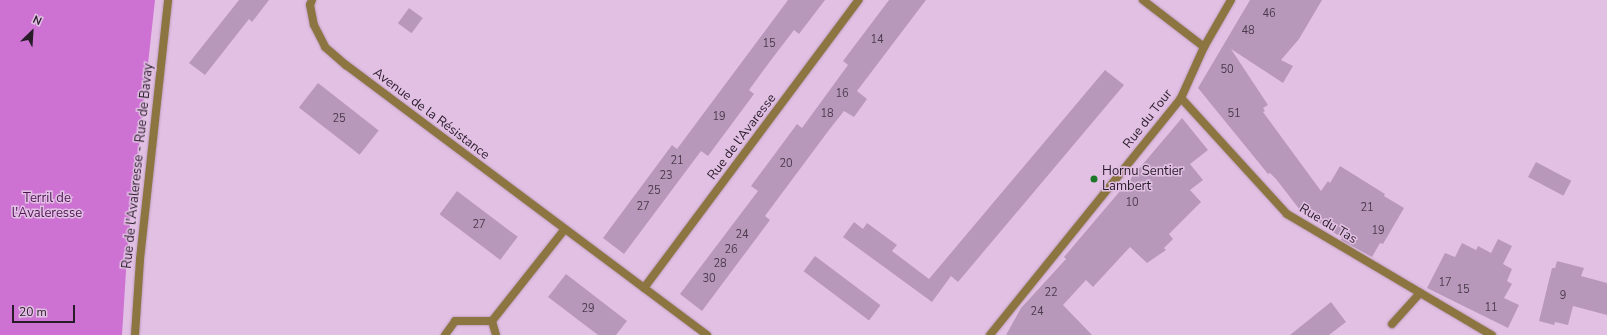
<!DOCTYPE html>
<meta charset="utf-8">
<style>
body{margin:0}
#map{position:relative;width:1607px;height:335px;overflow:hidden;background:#e2c0e4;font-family:"Nunito Sans",sans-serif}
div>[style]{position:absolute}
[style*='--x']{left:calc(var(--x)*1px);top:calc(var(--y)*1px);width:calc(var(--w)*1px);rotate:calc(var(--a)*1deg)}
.forest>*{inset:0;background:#cd71d3}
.building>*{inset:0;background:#b898ba;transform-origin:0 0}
.roads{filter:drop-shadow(0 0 1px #bd9fbf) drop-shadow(0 0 1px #bd9fbf)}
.service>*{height:8px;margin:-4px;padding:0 4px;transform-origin:4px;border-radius:4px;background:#8d7541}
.minor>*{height:8px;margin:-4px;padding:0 4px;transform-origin:4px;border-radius:4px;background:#8d7541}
.tertiary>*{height:8px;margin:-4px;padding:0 4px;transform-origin:4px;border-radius:4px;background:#8d7541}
.dots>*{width:11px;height:11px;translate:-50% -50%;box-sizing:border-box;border:2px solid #e2c0e4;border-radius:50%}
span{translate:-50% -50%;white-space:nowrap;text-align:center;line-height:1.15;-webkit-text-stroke:3px #e2c0e4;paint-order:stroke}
.number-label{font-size:11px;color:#4c3b4d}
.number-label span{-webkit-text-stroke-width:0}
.street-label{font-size:13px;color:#281c29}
.poi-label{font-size:13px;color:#281c29}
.left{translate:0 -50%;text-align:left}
.park-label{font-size:13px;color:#4f1554}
.north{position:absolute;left:12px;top:12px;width:40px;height:40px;-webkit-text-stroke:3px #e2c0e4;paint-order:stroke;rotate:25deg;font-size:11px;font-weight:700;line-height:16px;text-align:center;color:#281c29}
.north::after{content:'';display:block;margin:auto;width:14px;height:18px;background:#281c29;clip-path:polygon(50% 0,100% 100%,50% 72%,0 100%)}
.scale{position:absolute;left:12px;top:305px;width:63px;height:18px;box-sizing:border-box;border:2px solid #281c29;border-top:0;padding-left:5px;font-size:12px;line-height:14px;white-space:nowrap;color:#281c29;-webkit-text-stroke:3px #e2c0e4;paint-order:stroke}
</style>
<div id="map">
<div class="forest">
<div style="clip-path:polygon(0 0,155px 0,127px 255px,122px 335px,0 335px)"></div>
</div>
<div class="building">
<div style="clip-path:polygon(239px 0,269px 0,252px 22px,249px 19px,205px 75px,189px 63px)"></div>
<div style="clip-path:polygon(788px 0,825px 0,799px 34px,794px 30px,771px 60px,749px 90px,754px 94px,708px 156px,701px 151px,624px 254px,603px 238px,672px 145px,677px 149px)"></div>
<div style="clip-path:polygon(889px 0,926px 0,857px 91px,867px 99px,854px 117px,844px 111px,829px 130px,765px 216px,770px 220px,702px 311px,680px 294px,758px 191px,751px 186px,797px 124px,802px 128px,848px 65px,843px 61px)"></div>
<div style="clip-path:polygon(1250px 0,1322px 0,1299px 39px,1281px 60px,1293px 66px,1283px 83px,1231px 49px,1268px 105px,1263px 108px,1265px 111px,1263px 112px,1321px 191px,1328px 181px,1330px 183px,1340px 166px,1385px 194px,1384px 196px,1404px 208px,1383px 244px,1380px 243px,1372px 257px,1341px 240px,1342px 238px,1300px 210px,1276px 179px,1270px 173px,1268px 174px,1198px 88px)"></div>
<div style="left:409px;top:8px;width:17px;height:19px;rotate:36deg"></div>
<div style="clip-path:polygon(1105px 70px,1124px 85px,958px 282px,951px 276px,932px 302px,843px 237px,854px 222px,863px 229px,867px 223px,897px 245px,892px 251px,929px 279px)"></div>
<div style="left:318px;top:83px;width:77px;height:31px;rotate:38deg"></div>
<div style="clip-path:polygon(1182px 118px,1208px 150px,1190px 164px,1203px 180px,1190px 190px,1201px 202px,1169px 234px,1173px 239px,1164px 248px,1166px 250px,1147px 263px,1130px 247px,1093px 287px,1086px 280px,1063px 305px,1092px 335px,1006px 335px,1021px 308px,1066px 259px,1064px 257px)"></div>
<div style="left:1536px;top:162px;width:40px;height:17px;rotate:28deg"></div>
<div style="left:457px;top:191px;width:76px;height:29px;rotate:37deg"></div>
<div style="clip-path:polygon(1498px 239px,1512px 246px,1503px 264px,1512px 269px,1507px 281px,1512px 284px,1504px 298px,1519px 305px,1508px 328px,1427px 288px,1445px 253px,1455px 257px,1462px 243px,1476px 250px,1478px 246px,1491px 253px)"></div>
<div style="left:815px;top:256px;width:82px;height:19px;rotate:37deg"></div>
<div style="clip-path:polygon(1557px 261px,1584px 268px,1581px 276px,1607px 283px,1607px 315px,1573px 306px,1568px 325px,1555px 322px,1554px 325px,1539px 321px,1552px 268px,1555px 268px)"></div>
<div style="clip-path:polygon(566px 274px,627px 321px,616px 335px,598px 335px,548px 297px)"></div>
<div style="clip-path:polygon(1331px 302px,1346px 322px,1329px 335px,1290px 335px)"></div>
</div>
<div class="roads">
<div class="service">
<div style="--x:1392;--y:324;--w:42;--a:-47.9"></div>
<div style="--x:445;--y:335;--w:17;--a:-54"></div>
<div style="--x:455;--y:321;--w:37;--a:0"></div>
<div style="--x:496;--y:335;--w:15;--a:-106"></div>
<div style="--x:492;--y:321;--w:117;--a:-51.6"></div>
</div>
<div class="minor">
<div style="--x:312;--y:0;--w:5;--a:112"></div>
<div style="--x:310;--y:5;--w:20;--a:79"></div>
<div style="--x:314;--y:25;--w:25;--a:63"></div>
<div style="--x:325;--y:47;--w:28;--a:41"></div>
<div style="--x:346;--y:65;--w:451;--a:36.8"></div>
<div style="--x:1143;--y:0;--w:77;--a:37.6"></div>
<div style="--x:1181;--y:98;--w:157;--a:47.6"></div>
<div style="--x:1287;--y:214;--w:238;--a:30.6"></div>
<div style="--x:644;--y:288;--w:359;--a:-53.3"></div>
<div style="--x:135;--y:335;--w:76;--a:-86.2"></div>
<div style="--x:140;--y:259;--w:261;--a:-83.8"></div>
</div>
<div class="tertiary">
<div style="--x:990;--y:335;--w:304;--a:-51.1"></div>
<div style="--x:1181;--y:98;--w:56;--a:-65.7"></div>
<div style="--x:1204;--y:47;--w:54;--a:-60.1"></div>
</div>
</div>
<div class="dots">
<div style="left:1094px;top:179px;background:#1b7828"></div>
</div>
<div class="number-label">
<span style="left:1269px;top:14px">46</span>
<span style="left:1248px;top:31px">48</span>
<span style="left:877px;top:40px">14</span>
<span style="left:769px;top:44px">15</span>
<span style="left:1227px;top:70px">50</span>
<span style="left:842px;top:94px">16</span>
<span style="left:827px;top:114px">18</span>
<span style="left:1234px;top:114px">51</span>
<span style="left:719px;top:117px">19</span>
<span style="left:339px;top:119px">25</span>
<span style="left:677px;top:161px">21</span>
<span style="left:786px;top:164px">20</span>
<span style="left:666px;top:176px">23</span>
<span style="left:654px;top:191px">25</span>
<span style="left:1132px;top:203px">10</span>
<span style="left:643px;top:207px">27</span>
<span style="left:1367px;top:208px">21</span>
<span style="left:479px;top:225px">27</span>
<span style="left:1378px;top:231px">19</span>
<span style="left:742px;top:235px">24</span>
<span style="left:731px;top:250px">26</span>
<span style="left:720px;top:264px">28</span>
<span style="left:709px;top:279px">30</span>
<span style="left:1445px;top:283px">17</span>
<span style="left:1463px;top:290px">15</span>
<span style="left:1051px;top:293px">22</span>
<span style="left:1563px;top:296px">9</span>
<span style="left:1491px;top:308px">11</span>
<span style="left:588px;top:309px">29</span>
<span style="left:1037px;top:312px">24</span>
</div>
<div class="street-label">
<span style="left:431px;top:114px;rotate:37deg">Avenue de la Résistance</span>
<span style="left:1148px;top:119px;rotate:-52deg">Rue du Tour</span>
<span style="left:742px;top:137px;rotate:-53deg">Rue de l'Avaresse</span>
<span style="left:138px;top:166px;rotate:-84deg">Rue de l'Avaleresse - Rue de Bavay</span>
<span style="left:1328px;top:224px;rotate:31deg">Rue du Tas</span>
</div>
<div class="poi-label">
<span class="left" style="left:1102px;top:179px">Hornu Sentier<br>Lambert</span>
</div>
<div class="park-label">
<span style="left:47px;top:206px">Terril de<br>l'Avaleresse</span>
</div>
<div class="north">N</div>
<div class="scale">20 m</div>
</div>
